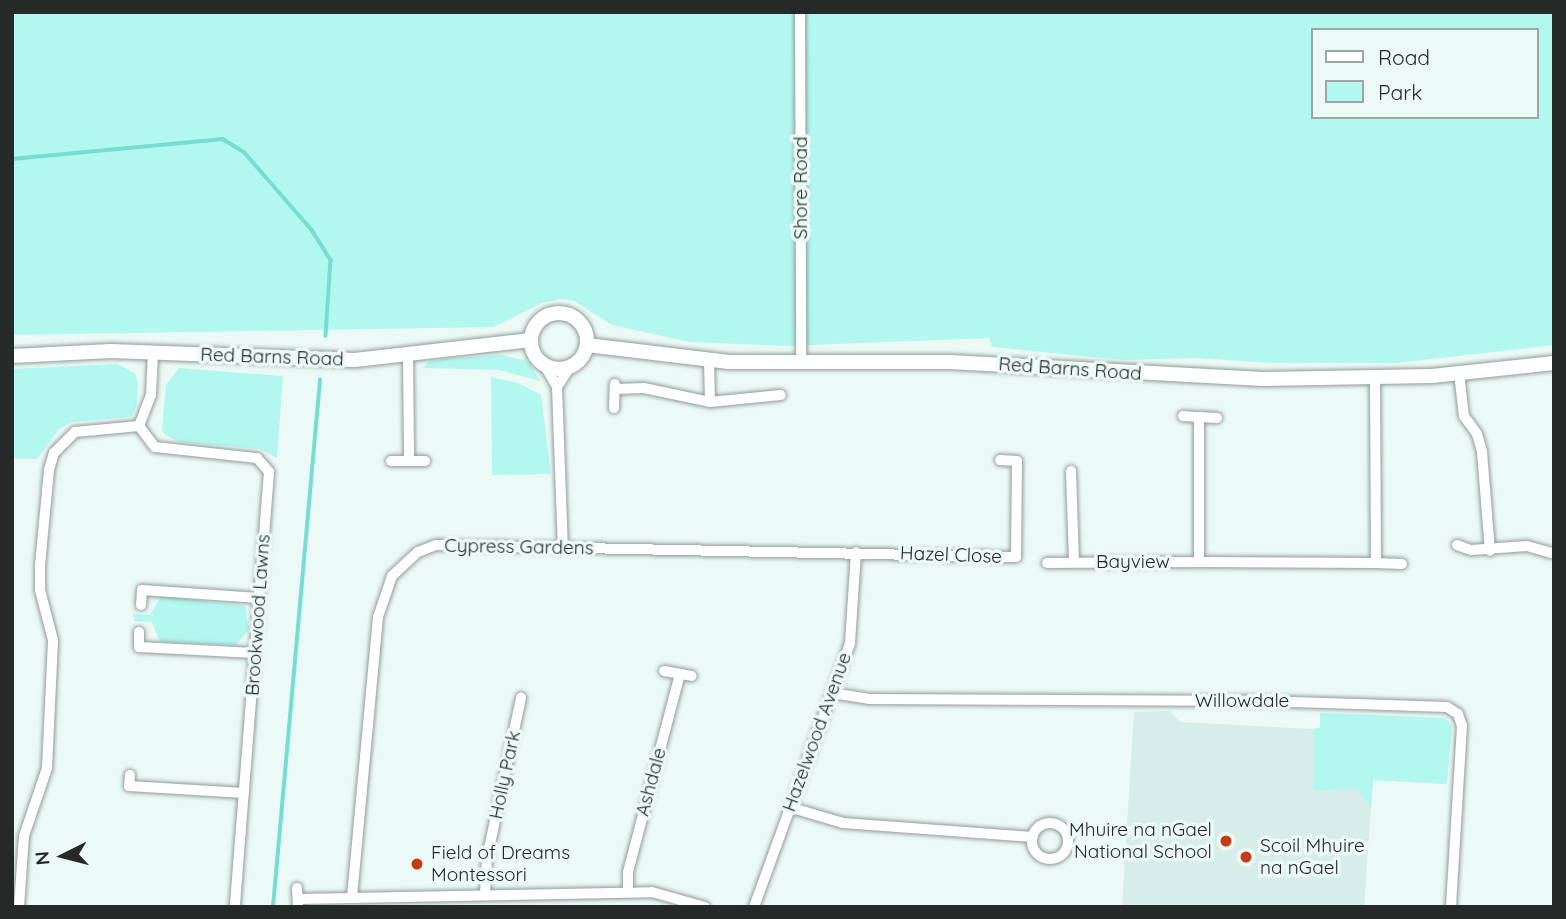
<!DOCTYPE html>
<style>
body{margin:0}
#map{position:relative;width:1566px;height:919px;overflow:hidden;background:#ecfaf7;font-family:Quicksand,sans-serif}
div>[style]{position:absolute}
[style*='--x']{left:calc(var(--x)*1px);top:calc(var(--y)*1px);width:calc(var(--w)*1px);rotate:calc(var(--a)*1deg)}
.built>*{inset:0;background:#d7ede9}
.green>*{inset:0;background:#b2f8ee}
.stream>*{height:3.5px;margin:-1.75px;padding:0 1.75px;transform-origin:1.75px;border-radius:1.75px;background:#76ded1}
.roads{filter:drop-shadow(0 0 2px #909d9b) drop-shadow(0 0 2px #909d9b)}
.minor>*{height:10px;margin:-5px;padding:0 5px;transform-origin:5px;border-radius:5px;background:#fff}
.minor>.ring{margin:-5px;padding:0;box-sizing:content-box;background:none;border:10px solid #fff;border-radius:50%}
.tertiary>*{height:14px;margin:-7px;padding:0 7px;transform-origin:7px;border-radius:7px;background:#fff}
.tertiary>.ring{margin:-7px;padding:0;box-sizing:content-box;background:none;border:14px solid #fff;border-radius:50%}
.dots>*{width:19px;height:19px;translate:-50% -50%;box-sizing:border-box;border:4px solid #ecfaf7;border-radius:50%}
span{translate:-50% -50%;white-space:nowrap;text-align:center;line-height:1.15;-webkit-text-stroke:7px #ecfaf7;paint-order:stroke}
.street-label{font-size:19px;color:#252a29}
.poi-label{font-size:19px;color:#252a29}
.right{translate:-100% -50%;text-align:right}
.left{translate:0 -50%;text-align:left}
.frame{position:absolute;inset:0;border:14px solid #252a29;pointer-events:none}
.legend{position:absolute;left:1311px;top:28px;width:228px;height:91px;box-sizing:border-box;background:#ecfaf7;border:2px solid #9ca7a5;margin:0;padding:9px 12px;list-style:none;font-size:21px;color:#252a29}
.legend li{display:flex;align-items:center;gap:14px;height:35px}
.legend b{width:35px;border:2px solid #9ca7a5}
.north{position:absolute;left:28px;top:821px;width:70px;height:70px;-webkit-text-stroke:5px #ecfaf7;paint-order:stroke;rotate:264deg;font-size:19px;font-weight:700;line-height:28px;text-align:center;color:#252a29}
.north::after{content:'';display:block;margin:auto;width:24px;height:32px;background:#252a29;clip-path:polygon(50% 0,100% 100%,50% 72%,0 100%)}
</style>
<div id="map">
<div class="built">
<div style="clip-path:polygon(1169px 711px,1181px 722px,1313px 729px,1320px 728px,1320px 713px,1447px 784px,1373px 780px,1364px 907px,1122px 907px,1134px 712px)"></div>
</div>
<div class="green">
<div style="clip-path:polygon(evenodd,12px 12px,1554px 12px,1554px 345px,1396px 363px,1271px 363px,1196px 358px,1123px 360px,992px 347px,989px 338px,786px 346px,690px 342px,612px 325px,574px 301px,562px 299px,542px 303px,493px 327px,12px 335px,12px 12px,1312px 30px,1536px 30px,1536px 117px,1312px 117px,1312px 30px)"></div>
<div style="clip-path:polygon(501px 355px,528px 361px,540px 381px,500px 370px,423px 368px,428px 362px,443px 359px)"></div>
<div style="clip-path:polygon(117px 364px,135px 373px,138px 383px,137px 406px,131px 417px,72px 422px,59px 429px,37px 459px,12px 458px,12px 369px)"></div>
<div style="clip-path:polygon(179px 368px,283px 376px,277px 458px,260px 449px,180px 442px,165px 435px,162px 430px,166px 385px)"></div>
<div style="clip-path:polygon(491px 377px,518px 383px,541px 395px,551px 474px,492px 475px)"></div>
<div style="clip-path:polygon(161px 596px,245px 606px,249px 629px,236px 645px,160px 642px,152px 622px,134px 621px,133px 614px,150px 615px)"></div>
<div style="clip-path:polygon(1320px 713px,1445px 718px,1452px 726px,1447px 784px,1373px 780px,1371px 807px,1357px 788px,1314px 791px,1313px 729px,1320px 728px)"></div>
</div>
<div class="stream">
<div style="--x:12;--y:159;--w:212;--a:-5.4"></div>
<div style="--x:223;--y:139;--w:26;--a:32"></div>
<div style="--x:245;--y:153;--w:102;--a:49"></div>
<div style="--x:312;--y:230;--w:36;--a:58"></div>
<div style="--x:331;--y:260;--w:76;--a:93.8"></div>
<div style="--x:273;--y:907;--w:529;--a:-84.9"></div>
</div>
<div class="roads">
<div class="minor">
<div style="--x:800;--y:12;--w:351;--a:89.8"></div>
<div style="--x:408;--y:357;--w:104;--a:89.4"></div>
<div style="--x:709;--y:361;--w:41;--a:88.6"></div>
<div style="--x:545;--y:366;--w:24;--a:60"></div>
<div style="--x:557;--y:387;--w:160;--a:87.9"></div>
<div style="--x:1459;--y:373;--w:43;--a:83.4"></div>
<div style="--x:1464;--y:416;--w:22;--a:54"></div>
<div style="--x:1477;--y:434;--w:19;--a:74"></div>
<div style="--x:1482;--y:452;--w:99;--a:85.4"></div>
<div style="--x:1375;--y:377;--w:186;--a:89.7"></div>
<div style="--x:1376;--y:563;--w:26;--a:2"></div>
<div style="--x:557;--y:387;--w:24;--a:-57"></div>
<div style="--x:615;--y:389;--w:29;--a:-2"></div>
<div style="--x:644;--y:388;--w:67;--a:12"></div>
<div style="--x:710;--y:402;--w:71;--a:-5.6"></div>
<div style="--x:614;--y:408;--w:24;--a:-88"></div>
<div style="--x:1183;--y:416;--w:16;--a:4"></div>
<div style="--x:1199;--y:417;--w:145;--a:90"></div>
<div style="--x:1199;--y:562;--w:177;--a:0.3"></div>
<div style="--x:1199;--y:417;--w:18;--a:3"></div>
<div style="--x:139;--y:426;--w:26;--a:53"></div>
<div style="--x:155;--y:447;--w:103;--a:6.2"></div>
<div style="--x:257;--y:458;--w:18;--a:49"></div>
<div style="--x:269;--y:472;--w:436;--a:94.5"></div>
<div style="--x:391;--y:461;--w:34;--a:0"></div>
<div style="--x:1071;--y:471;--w:91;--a:88.1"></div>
<div style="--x:1457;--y:545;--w:15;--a:20"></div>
<div style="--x:1471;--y:550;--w:56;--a:-4.1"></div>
<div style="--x:1527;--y:546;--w:25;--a:16"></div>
<div style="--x:1047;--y:563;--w:152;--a:-0.4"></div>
<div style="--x:141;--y:605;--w:15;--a:-86"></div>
<div style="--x:142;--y:590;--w:117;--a:3.9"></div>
<div style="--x:139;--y:632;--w:15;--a:90"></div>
<div style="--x:139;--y:647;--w:116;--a:3"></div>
<div style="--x:664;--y:671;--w:28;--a:10"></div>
<div style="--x:832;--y:693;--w:36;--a:9"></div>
<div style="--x:868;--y:699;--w:391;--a:0.3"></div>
<div style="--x:1259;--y:701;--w:188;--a:1.8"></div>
<div style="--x:1447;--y:707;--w:13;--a:32"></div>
<div style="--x:1458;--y:714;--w:13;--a:72"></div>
<div style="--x:1462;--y:726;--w:181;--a:93.5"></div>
<div style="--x:130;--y:775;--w:11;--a:95"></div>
<div style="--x:129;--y:786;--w:115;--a:3.5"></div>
<div style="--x:789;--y:807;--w:56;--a:16.5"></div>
<div style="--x:843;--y:823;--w:190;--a:4.2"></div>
<div class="ring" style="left:1032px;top:823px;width:26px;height:26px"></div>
<div style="--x:297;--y:888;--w:19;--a:87"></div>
<div style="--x:628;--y:891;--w:19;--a:-90"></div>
<div style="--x:628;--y:872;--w:205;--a:-75.3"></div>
<div style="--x:485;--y:894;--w:36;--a:-87"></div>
<div style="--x:487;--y:858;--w:164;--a:-78"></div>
<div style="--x:352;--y:897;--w:281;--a:-84.7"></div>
<div style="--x:378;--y:617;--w:43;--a:-71.1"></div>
<div style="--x:392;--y:576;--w:35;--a:-43"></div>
<div style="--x:418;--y:552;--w:19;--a:-21"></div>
<div style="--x:436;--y:545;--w:580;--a:1.19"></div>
<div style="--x:1016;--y:557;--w:96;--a:-89.4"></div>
<div style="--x:1017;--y:461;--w:17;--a:-177"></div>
<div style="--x:299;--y:899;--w:353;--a:-1.1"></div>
<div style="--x:652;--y:892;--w:55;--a:15.8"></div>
<div style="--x:19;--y:907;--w:71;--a:-86"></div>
<div style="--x:24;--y:836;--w:72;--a:-71.3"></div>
<div style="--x:47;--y:768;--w:128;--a:-87.3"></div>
<div style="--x:53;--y:640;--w:52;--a:-104.6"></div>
<div style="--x:40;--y:590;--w:25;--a:-90"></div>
<div style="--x:40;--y:565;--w:95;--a:-84.6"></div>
<div style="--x:49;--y:470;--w:18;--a:-74"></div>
<div style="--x:54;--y:453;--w:30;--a:-45"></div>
<div style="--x:75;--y:432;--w:64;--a:-5.4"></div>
<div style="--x:139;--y:426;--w:33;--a:-69"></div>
<div style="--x:151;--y:395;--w:43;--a:-87.3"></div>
<div style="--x:754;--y:907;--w:281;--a:-70"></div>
<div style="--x:850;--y:643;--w:91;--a:-86.2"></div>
</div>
<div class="tertiary">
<div class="ring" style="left:531px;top:313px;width:42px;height:42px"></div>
<div style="--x:587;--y:345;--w:143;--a:6.8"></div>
<div style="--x:729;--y:362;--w:221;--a:0"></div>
<div style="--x:950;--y:362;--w:313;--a:3.1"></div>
<div style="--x:1263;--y:379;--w:169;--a:-1"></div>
<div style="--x:1432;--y:376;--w:123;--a:-6.1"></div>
<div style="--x:12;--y:356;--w:99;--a:-2.9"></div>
<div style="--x:111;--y:351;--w:244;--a:2.1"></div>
<div style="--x:355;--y:360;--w:177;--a:-6.5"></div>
</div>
</div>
<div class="dots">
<div style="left:1226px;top:841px;background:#c43b15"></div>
<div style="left:1246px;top:857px;background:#c43b15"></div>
<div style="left:417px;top:864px;background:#c43b15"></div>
</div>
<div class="street-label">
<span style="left:801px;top:188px;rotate:-90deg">Shore Road</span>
<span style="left:272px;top:357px;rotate:2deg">Red Barns Road</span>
<span style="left:1070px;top:369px;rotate:4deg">Red Barns Road</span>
<span style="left:519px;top:547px;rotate:1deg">Cypress Gardens</span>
<span style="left:951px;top:555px;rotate:2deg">Hazel Close</span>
<span style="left:1133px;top:562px">Bayview</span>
<span style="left:258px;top:615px;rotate:-86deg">Brookwood Lawns</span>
<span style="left:1242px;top:701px">Willowdale</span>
<span style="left:817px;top:732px;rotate:-70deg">Hazelwood Avenue</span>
<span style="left:505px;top:775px;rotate:-78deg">Holly Park</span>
<span style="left:651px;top:782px;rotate:-75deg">Ashdale</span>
</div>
<div class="poi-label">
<span class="right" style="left:1212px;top:841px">Mhuire na nGael<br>National School</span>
<span class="left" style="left:1260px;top:857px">Scoil Mhuire<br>na nGael</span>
<span class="left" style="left:431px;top:864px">Field of Dreams<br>Montessori</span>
</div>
<div class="frame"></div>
<ul class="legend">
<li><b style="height:9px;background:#fff"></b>Road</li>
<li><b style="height:19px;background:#b2f8ee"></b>Park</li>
</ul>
<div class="north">N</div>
</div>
